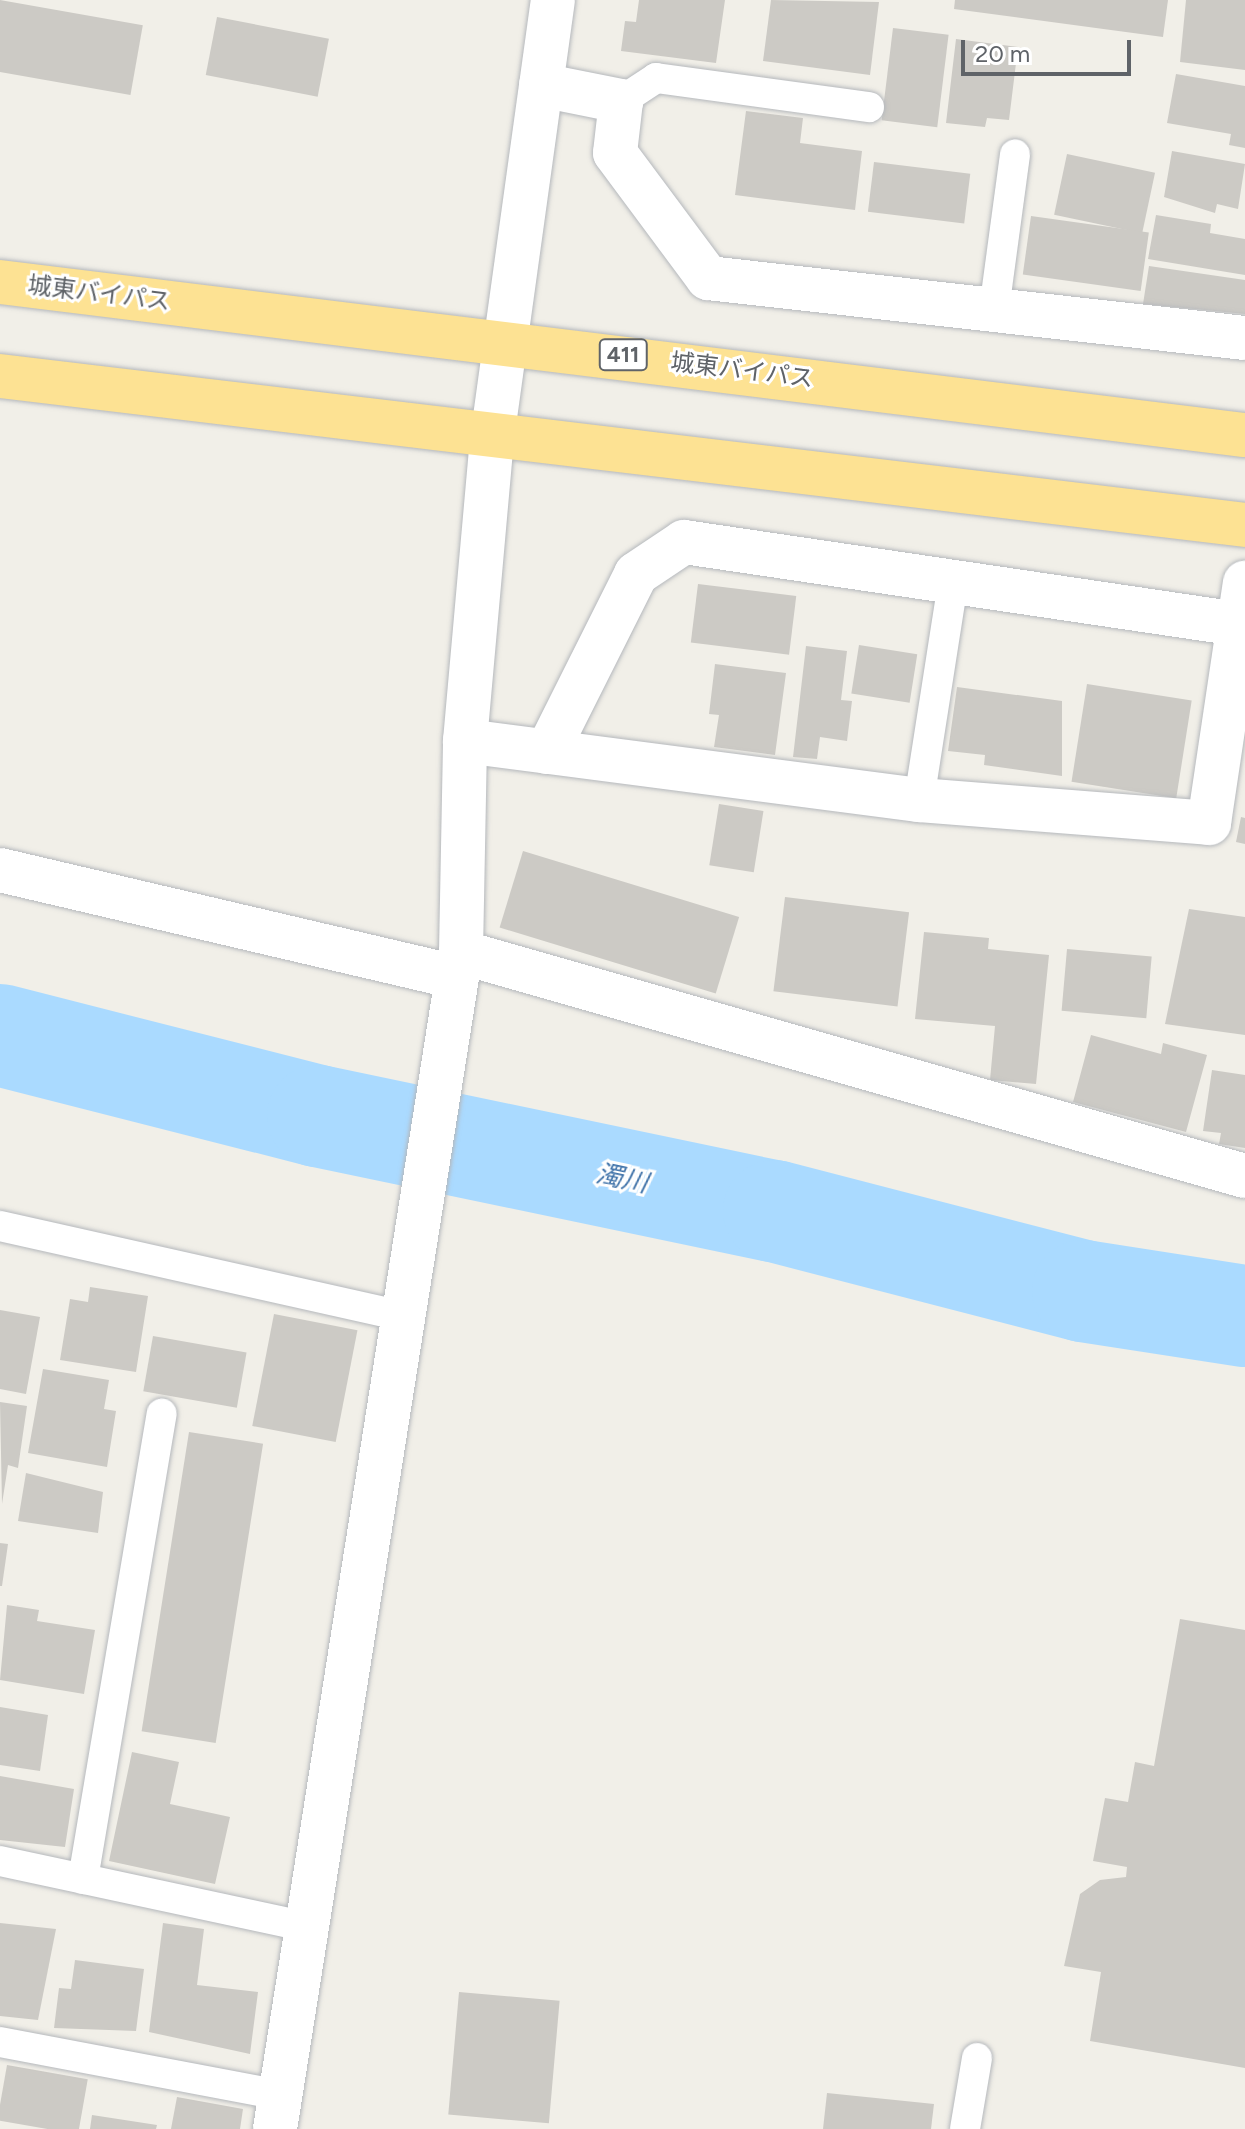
<!DOCTYPE html>
<meta charset="utf-8">
<style>
body{margin:0}
#map{position:relative;width:1245px;height:2129px;overflow:hidden;background:#f1efe8;font-family:Figtree,"Noto Sans JP",sans-serif}
div>[style]{position:absolute}
[style*='--x']{left:calc(var(--x)*1px);top:calc(var(--y)*1px);width:calc(var(--w)*1px);rotate:calc(var(--a)*1deg)}
.river>*{height:102px;margin:-51px;padding:0 51px;transform-origin:51px;border-radius:51px;background:#aadaff}
.building>*{inset:0;background:#cccac5;transform-origin:0 0}
.roads{filter:drop-shadow(0 0 2px #b5b8bc) drop-shadow(0 0 2px #b5b8bc)}
.lane>*{height:30px;margin:-15px;padding:0 15px;transform-origin:15px;border-radius:15px;background:#fff}
.street>*{height:44px;margin:-22px;padding:0 22px;transform-origin:22px;border-radius:22px;background:#fff}
.secondary>*{height:44px;margin:-22px;padding:0 22px;transform-origin:22px;border-radius:22px;background:#fff}
.highway>*{height:44px;margin:-22px;padding:0 22px;transform-origin:22px;border-radius:22px;background:#fde293}
span{translate:-50% -50%;white-space:nowrap;text-align:center;line-height:1.15;-webkit-text-stroke:6px #fff;paint-order:stroke}
.shield-label span{padding:2px 6px;background:#fff;border:2px solid;border-radius:6px;-webkit-text-stroke-width:0}
.shield-label{font-size:22px;color:#5f6368;font-weight:700}
.street-label{font-size:24px;color:#5f6368}
.water-label{font-size:26px;color:#4174aa;font-style:italic}
.scale{position:absolute;left:961px;top:40px;width:170px;height:36px;box-sizing:border-box;border:4px solid #5f6368;border-top:0;padding-left:10px;font-size:24px;line-height:28px;white-space:nowrap;color:#5f6368;-webkit-text-stroke:6px #fff;paint-order:stroke}
</style>
<div id="map">
<div class="river">
<div style="--x:0;--y:1035;--w:328;--a:14.3"></div>
<div style="--x:318;--y:1116;--w:466;--a:11.8"></div>
<div style="--x:774;--y:1211;--w:319;--a:14.5"></div>
<div style="--x:1083;--y:1291;--w:164;--a:8.8"></div>
</div>
<div class="building">
<div style="left:0;top:0;width:145px;height:71px;rotate:10deg"></div>
<div style="clip-path:polygon(639px 0,725px 0,716px 63px,621px 51px,625px 21px,636px 22px)"></div>
<div style="clip-path:polygon(771px 0,879px 2px,870px 75px,763px 61px)"></div>
<div style="clip-path:polygon(955px 0,1168px 0,1163px 37px,954px 9px)"></div>
<div style="clip-path:polygon(1186px 0,1245px 0,1245px 70px,1180px 62px)"></div>
<div style="left:217px;top:17px;width:114px;height:59px;rotate:11deg"></div>
<div style="left:893px;top:28px;width:56px;height:93px;rotate:7deg"></div>
<div style="clip-path:polygon(956px 39px,1018px 47px,1009px 120px,987px 118px,985px 127px,946px 123px)"></div>
<div style="clip-path:polygon(1176px 74px,1245px 86px,1245px 148px,1229px 145px,1231px 134px,1167px 123px)"></div>
<div style="clip-path:polygon(746px 111px,803px 118px,800px 143px,862px 151px,855px 210px,735px 195px)"></div>
<div style="clip-path:polygon(1172px 151px,1245px 164px,1238px 209px,1217px 204px,1215px 213px,1164px 197px)"></div>
<div style="left:1067px;top:154px;width:90px;height:62px;rotate:12deg"></div>
<div style="left:874px;top:162px;width:97px;height:50px;rotate:7deg"></div>
<div style="clip-path:polygon(1156px 215px,1211px 224px,1210px 233px,1245px 239px,1245px 275px,1148px 259px)"></div>
<div style="left:1031px;top:216px;width:119px;height:59px;rotate:8deg"></div>
<div style="clip-path:polygon(1149px 266px,1245px 280px,1245px 314px,1143px 304px)"></div>
<div style="left:698px;top:584px;width:99px;height:59px;rotate:7deg"></div>
<div style="left:859px;top:645px;width:59px;height:49px;rotate:9deg"></div>
<div style="clip-path:polygon(806px 646px,847px 651px,841px 700px,852px 701px,847px 741px,820px 737px,817px 759px,793px 757px)"></div>
<div style="clip-path:polygon(715px 664px,786px 673px,775px 755px,714px 747px,719px 715px,709px 714px)"></div>
<div style="left:1087px;top:684px;width:106px;height:99px;rotate:9deg"></div>
<div style="clip-path:polygon(957px 687px,1062px 701px,1062px 776px,984px 765px,985px 755px,948px 751px)"></div>
<div style="left:719px;top:804px;width:45px;height:62px;rotate:9deg"></div>
<div style="clip-path:polygon(1241px 817px,1245px 818px,1245px 844px,1236px 842px)"></div>
<div style="left:523px;top:851px;width:226px;height:80px;rotate:17deg"></div>
<div style="left:785px;top:897px;width:125px;height:95px;rotate:7deg"></div>
<div style="clip-path:polygon(1189px 909px,1245px 917px,1245px 1035px,1165px 1024px)"></div>
<div style="clip-path:polygon(924px 932px,989px 938px,988px 949px,1049px 955px,1036px 1084px,990px 1080px,995px 1026px,915px 1019px)"></div>
<div style="left:1067px;top:949px;width:85px;height:62px;rotate:5deg"></div>
<div style="clip-path:polygon(1091px 1035px,1161px 1054px,1163px 1043px,1207px 1055px,1186px 1132px,1073px 1102px)"></div>
<div style="clip-path:polygon(1212px 1070px,1245px 1075px,1245px 1148px,1219px 1144px,1221px 1133px,1203px 1131px)"></div>
<div style="clip-path:polygon(90px 1287px,148px 1296px,136px 1372px,60px 1360px,70px 1299px,88px 1302px)"></div>
<div style="clip-path:polygon(0 1310px,40px 1317px,26px 1394px,0 1389px)"></div>
<div style="left:274px;top:1314px;width:85px;height:114px;rotate:11deg"></div>
<div style="left:153px;top:1336px;width:95px;height:56px;rotate:10deg"></div>
<div style="clip-path:polygon(43px 1369px,109px 1380px,104px 1409px,116px 1411px,107px 1467px,28px 1453px)"></div>
<div style="clip-path:polygon(0 1402px,27px 1406px,18px 1468px,8px 1465px,2px 1504px)"></div>
<div style="left:189px;top:1432px;width:75px;height:303px;rotate:9deg"></div>
<div style="clip-path:polygon(26px 1473px,103px 1492px,98px 1533px,18px 1521px)"></div>
<div style="clip-path:polygon(0 1543px,8px 1544px,2px 1586px,0 1586px)"></div>
<div style="clip-path:polygon(7px 1605px,39px 1610px,37px 1621px,95px 1630px,84px 1694px,0 1680px)"></div>
<div style="clip-path:polygon(1180px 1619px,1245px 1630px,1245px 2068px,1090px 2041px,1101px 1972px,1064px 1966px,1080px 1894px,1100px 1880px,1126px 1877px,1127px 1867px,1093px 1861px,1105px 1798px,1128px 1802px,1135px 1762px,1154px 1766px)"></div>
<div style="clip-path:polygon(0 1707px,48px 1715px,40px 1771px,0 1765px)"></div>
<div style="clip-path:polygon(132px 1752px,179px 1762px,170px 1804px,230px 1817px,215px 1884px,109px 1861px)"></div>
<div style="clip-path:polygon(0 1776px,74px 1789px,65px 1847px,0 1840px)"></div>
<div style="clip-path:polygon(0 1923px,56px 1929px,38px 2020px,0 2016px)"></div>
<div style="clip-path:polygon(163px 1923px,204px 1929px,197px 1985px,258px 1992px,250px 2054px,149px 2032px)"></div>
<div style="clip-path:polygon(75px 1960px,144px 1969px,136px 2031px,54px 2028px,59px 1988px,71px 1989px)"></div>
<div style="left:459px;top:1992px;width:101px;height:123px;rotate:5deg"></div>
<div style="left:7px;top:2065px;width:82px;height:56px;rotate:10deg"></div>
<div style="clip-path:polygon(827px 2093px,934px 2104px,931px 2129px,823px 2129px)"></div>
<div style="clip-path:polygon(177px 2097px,243px 2109px,240px 2129px,171px 2129px)"></div>
<div style="clip-path:polygon(92px 2115px,157px 2125px,156px 2129px,90px 2129px)"></div>
</div>
<div class="roads">
<div class="lane">
<div style="--x:621;--y:101;--w:42;--a:-33.3"></div>
<div style="--x:656;--y:78;--w:215;--a:7.8"></div>
<div style="--x:994;--y:310;--w:157;--a:-82.3"></div>
<div style="--x:919;--y:800;--w:221;--a:-81.1"></div>
<div style="--x:0;--y:1226;--w:408;--a:12.6"></div>
<div style="--x:0;--y:1861;--w:311;--a:12.1"></div>
<div style="--x:83;--y:1879;--w:472;--a:-80.4"></div>
<div style="--x:0;--y:2042;--w:285;--a:10.7"></div>
<div style="--x:965;--y:2129;--w:72;--a:-80.4"></div>
</div>
<div class="street">
<div style="--x:541;--y:85;--w:82;--a:11.3"></div>
<div style="--x:621;--y:101;--w:52;--a:96.6"></div>
<div style="--x:615;--y:153;--w:156;--a:53.4"></div>
<div style="--x:708;--y:278;--w:540;--a:6.38"></div>
<div style="--x:465;--y:741;--w:458;--a:7.4"></div>
<div style="--x:919;--y:800;--w:291;--a:4.5"></div>
<div style="--x:1209;--y:823;--w:243;--a:-81.5"></div>
<div style="--x:547;--y:752;--w:199;--a:-63.4"></div>
<div style="--x:636;--y:574;--w:58;--a:-33.7"></div>
<div style="--x:684;--y:542;--w:567;--a:8.42"></div>
<div style="--x:0;--y:870;--w:469;--a:13.2"></div>
<div style="--x:461;--y:952;--w:815;--a:15.95"></div>
<div style="--x:275;--y:2129;--w:1192;--a:-81.02"></div>
<div style="--x:461;--y:952;--w:211;--a:-88.9"></div>
<div style="--x:465;--y:741;--w:303;--a:-84.9"></div>
</div>
<div class="secondary">
<div style="--x:492;--y:439;--w:443;--a:-82.1"></div>
</div>
<div class="highway">
<div style="--x:0;--y:282;--w:1254;--a:7.01"></div>
<div style="--x:0;--y:376;--w:1254;--a:6.82"></div>
</div>
</div>
<div class="shield-label">
<span style="left:623px;top:355px">411</span>
</div>
<div class="street-label">
<span style="left:99px;top:293px;rotate:7deg">城東バイパス</span>
<span style="left:742px;top:370px;rotate:7deg">城東バイパス</span>
</div>
<div class="water-label">
<span style="left:622px;top:1179px;rotate:12deg">濁川</span>
</div>
<div class="scale">20 m</div>
</div>
